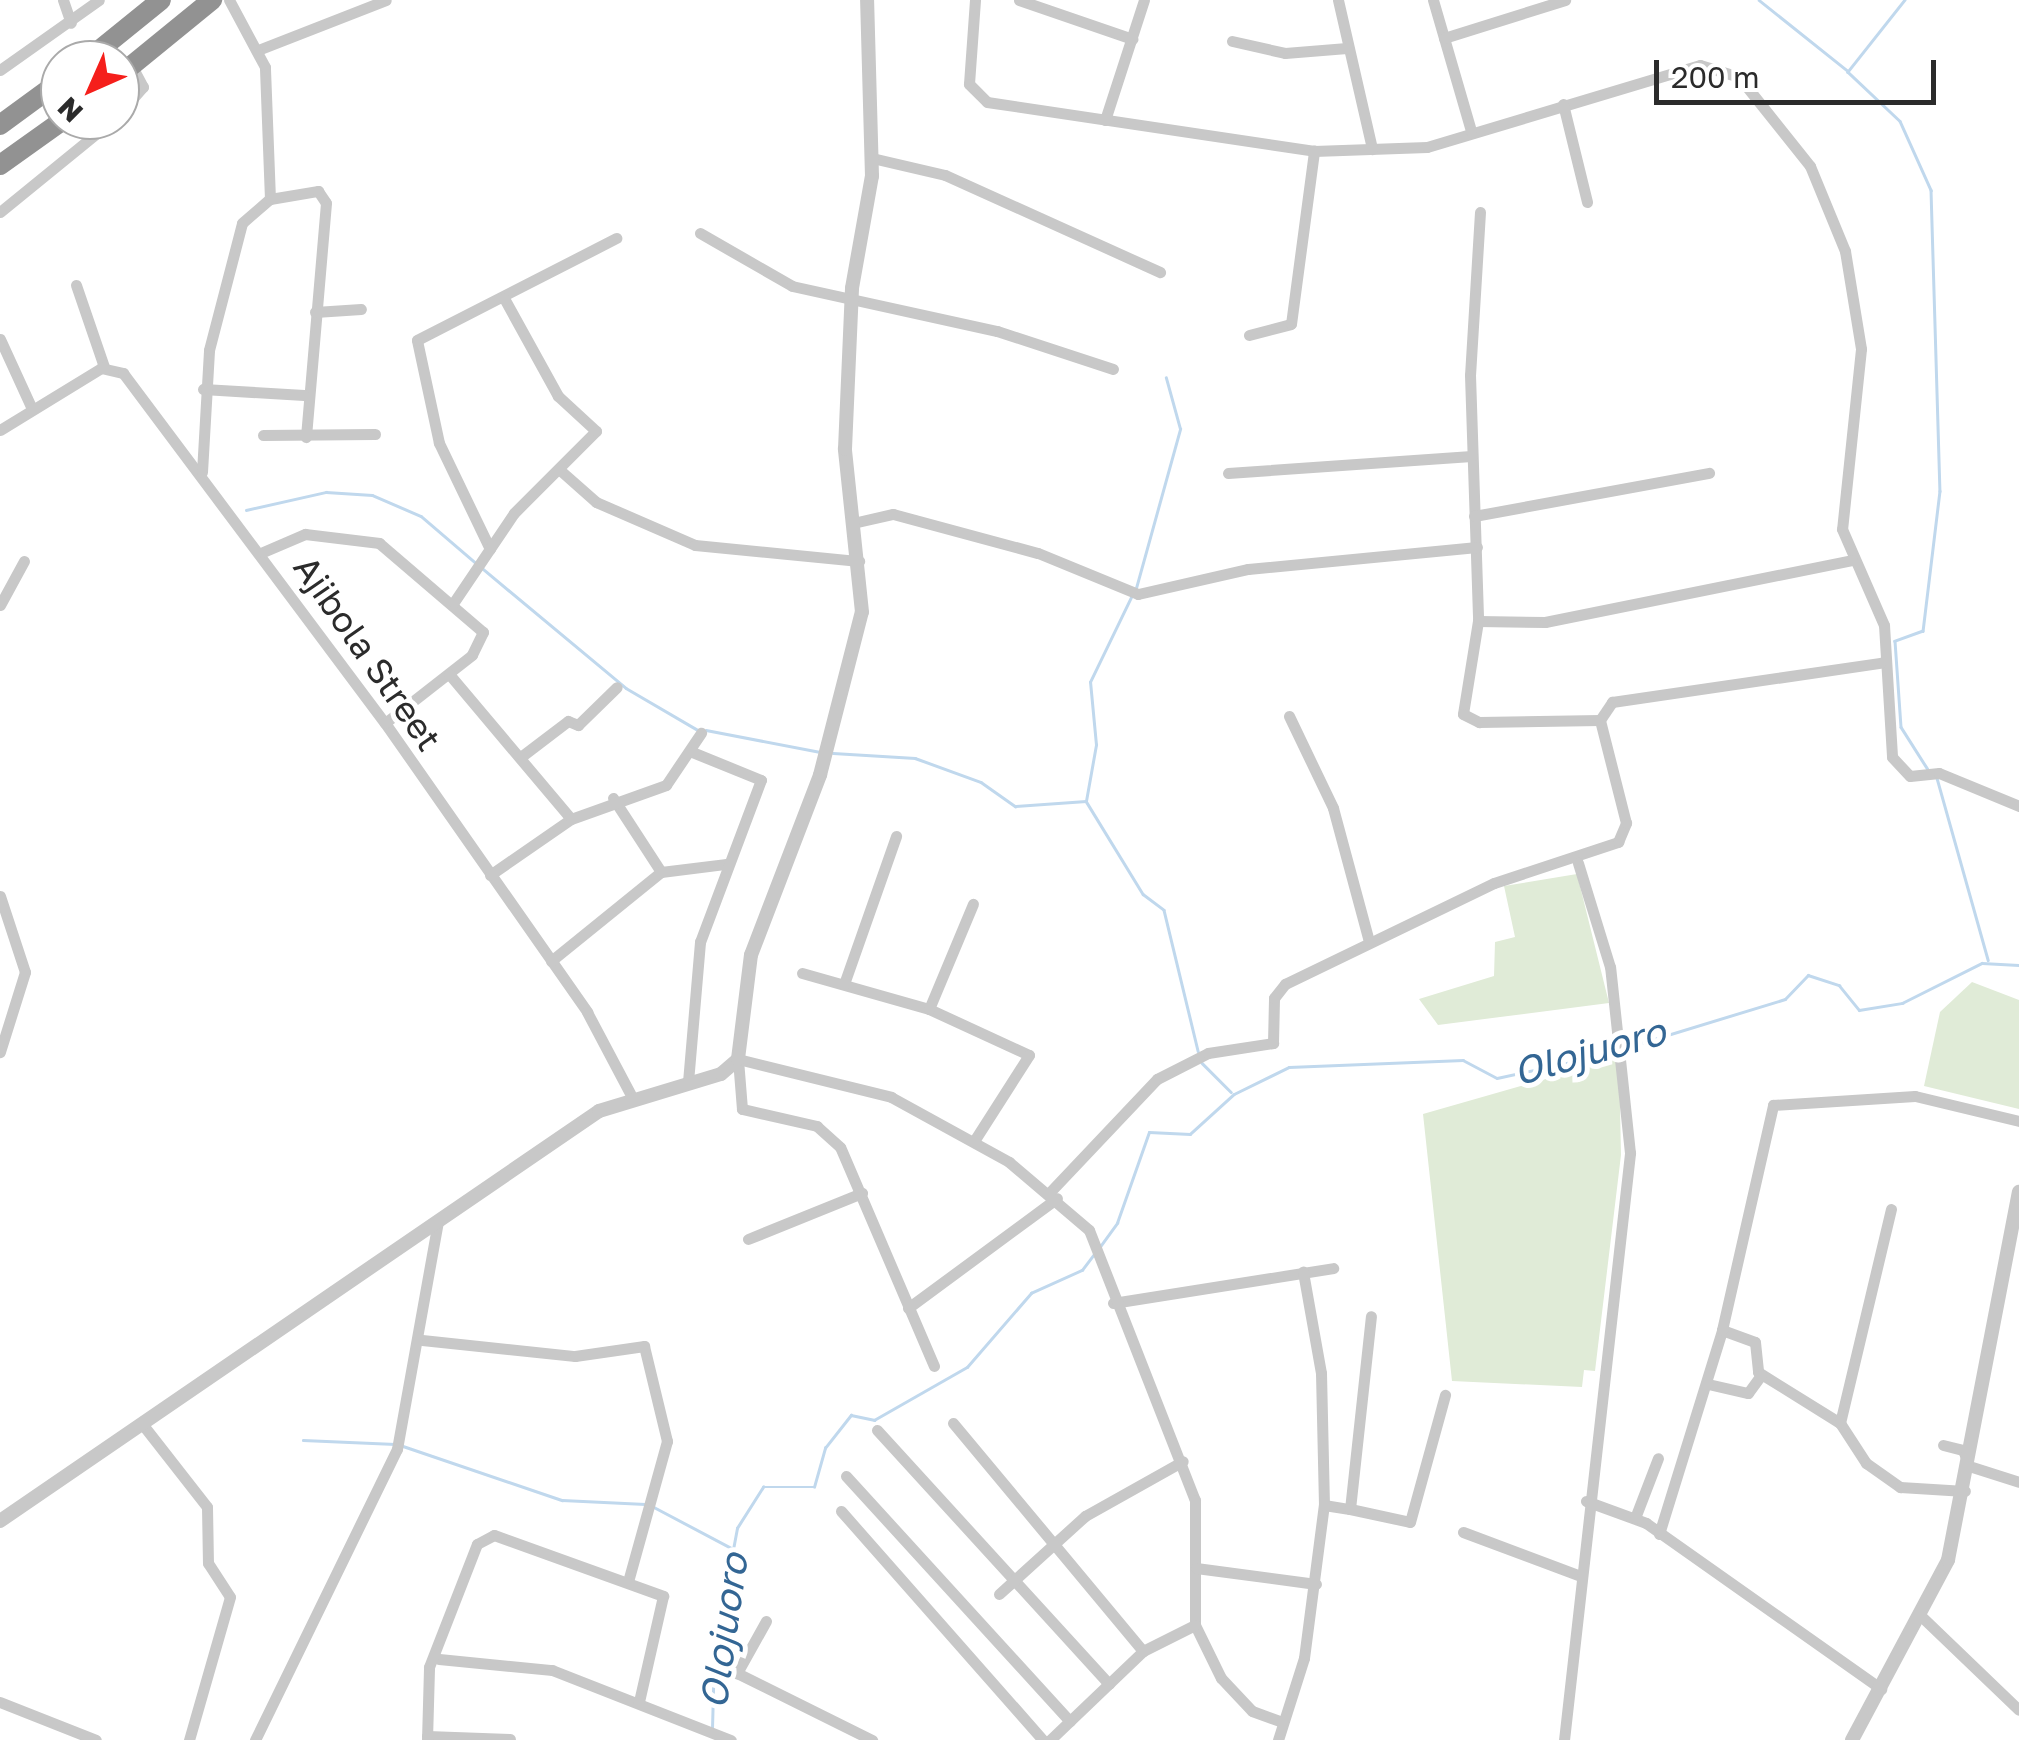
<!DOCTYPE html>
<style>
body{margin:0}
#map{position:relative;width:2019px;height:1740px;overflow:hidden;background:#fff;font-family:"Golos Text",sans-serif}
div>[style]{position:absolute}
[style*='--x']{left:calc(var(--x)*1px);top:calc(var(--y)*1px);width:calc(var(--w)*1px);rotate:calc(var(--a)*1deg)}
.green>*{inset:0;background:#e0ebd7}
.stream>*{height:2.5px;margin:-1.25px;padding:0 1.25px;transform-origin:1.25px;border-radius:1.25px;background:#c0d8ed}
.minor>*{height:11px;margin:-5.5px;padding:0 5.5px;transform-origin:5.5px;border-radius:5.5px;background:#c8c8c8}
.tertiary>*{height:14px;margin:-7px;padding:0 7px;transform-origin:7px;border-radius:7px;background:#c8c8c8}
.motorway>*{height:20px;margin:-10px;padding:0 10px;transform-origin:10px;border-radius:10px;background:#929292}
span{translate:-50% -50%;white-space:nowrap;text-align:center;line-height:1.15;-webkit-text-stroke:10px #fff;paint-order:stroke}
.street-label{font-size:35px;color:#2b2b2b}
.water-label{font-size:38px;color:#336694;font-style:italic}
.north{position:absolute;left:40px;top:40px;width:100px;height:100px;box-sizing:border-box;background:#fff;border:2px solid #aaa;border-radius:50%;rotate:225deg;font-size:28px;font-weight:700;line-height:40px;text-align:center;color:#2b2b2b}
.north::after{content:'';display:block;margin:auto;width:35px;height:45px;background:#f51f1b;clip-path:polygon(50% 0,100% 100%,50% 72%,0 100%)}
.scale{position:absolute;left:1654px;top:60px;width:282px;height:45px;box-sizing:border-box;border:5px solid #2b2b2b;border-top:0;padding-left:12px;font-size:30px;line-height:35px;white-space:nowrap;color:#2b2b2b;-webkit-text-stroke:8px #fff;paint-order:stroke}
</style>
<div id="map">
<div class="green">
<div style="clip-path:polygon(1577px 874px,1609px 1003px,1438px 1025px,1419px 999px,1494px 976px,1495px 942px,1515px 937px,1504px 886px)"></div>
<div style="clip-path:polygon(1972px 982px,2019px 1000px,2019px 1109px,1924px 1086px,1940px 1012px)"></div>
<div style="clip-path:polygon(1619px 1058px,1621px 1155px,1595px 1371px,1584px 1370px,1582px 1387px,1452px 1381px,1423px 1114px)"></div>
</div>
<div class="stream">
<div style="--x:1759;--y:0;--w:114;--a:38.6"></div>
<div style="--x:1905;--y:0;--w:92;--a:128.4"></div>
<div style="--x:1848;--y:72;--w:71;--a:43.3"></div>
<div style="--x:1900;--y:121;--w:76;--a:65.8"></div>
<div style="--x:1931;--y:190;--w:301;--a:88.3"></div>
<div style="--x:1940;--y:491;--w:141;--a:96.9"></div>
<div style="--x:1923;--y:631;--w:30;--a:160"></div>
<div style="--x:1895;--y:641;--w:86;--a:86"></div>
<div style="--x:1901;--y:727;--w:49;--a:57.6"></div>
<div style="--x:246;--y:510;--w:82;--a:-12.7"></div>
<div style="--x:326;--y:492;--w:46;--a:3.7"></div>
<div style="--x:372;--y:495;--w:53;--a:23.2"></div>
<div style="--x:421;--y:516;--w:72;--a:40.5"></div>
<div style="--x:482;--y:568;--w:187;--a:39.8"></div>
<div style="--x:626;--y:688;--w:83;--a:30.3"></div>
<div style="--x:1136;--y:588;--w:165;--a:-74.5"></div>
<div style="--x:1180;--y:429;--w:53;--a:-105.4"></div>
<div style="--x:706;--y:730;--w:116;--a:10.9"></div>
<div style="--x:833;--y:753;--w:82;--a:3.5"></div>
<div style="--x:915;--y:758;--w:70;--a:20"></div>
<div style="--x:981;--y:782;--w:42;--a:35.2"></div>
<div style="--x:1015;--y:806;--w:71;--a:-4"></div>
<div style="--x:1086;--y:801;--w:109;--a:58.5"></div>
<div style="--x:1143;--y:894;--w:26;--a:37"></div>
<div style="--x:1164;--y:910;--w:145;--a:76.4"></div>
<div style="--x:1937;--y:778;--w:189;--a:74.3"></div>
<div style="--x:1086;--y:801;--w:57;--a:-79.9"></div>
<div style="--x:1096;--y:745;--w:63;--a:-95.4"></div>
<div style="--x:1090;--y:682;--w:97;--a:-64.2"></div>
<div style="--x:1625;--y:1048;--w:167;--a:-17"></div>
<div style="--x:1785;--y:999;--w:33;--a:-46"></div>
<div style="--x:1808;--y:975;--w:33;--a:18"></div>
<div style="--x:1839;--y:985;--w:32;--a:51"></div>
<div style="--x:1859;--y:1010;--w:44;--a:-9.2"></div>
<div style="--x:1902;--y:1003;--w:89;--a:-26.6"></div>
<div style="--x:1982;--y:963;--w:37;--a:3"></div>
<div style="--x:1202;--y:1063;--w:41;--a:45"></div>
<div style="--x:1099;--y:1248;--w:31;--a:-54"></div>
<div style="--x:1117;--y:1223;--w:96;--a:-70.6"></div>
<div style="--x:1149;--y:1132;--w:41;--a:2.8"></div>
<div style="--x:1190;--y:1134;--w:59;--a:-42.3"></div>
<div style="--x:1234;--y:1094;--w:61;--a:-26.1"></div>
<div style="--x:1289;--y:1067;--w:174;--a:-2.3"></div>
<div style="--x:1463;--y:1060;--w:38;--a:28"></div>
<div style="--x:1497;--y:1078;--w:119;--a:-12.2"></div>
<div style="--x:303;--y:1440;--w:92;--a:2.5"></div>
<div style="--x:403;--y:1446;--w:168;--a:18.8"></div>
<div style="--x:562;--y:1500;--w:83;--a:2.8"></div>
<div style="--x:652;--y:1506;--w:96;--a:27.9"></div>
<div style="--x:712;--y:1729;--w:78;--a:-88.5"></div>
<div style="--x:714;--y:1651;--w:125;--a:-79.4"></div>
<div style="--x:737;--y:1528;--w:49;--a:-57.6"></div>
<div style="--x:763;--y:1487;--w:51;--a:0"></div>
<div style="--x:814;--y:1487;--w:41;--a:-74.2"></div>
<div style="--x:825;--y:1448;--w:42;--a:-51.8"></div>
<div style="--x:851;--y:1415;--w:24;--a:12"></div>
<div style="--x:874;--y:1420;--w:107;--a:-29.7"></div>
<div style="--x:967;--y:1367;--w:98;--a:-49.1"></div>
<div style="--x:1031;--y:1293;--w:56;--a:-24.3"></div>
<div style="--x:1082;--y:1270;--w:20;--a:-53"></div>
</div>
<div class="minor">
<div style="--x:63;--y:0;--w:24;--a:71"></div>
<div style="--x:975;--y:0;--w:84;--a:94.1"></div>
<div style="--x:969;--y:84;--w:25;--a:45"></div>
<div style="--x:987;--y:102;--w:331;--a:8.5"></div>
<div style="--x:1314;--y:151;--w:113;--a:-2"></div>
<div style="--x:1427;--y:147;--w:285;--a:-16.7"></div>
<div style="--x:1700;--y:65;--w:41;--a:17.1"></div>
<div style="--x:1739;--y:77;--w:114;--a:51.4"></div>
<div style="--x:1810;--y:166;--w:92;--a:67.6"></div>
<div style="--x:1845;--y:251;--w:99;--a:80.7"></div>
<div style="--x:1861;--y:349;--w:181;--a:96"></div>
<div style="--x:1842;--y:529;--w:105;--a:66.4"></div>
<div style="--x:1884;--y:625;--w:132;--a:86.5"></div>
<div style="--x:1892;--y:757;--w:26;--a:47"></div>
<div style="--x:1910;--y:776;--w:29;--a:-6"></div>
<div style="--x:1939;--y:773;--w:87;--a:22.4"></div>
<div style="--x:1019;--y:0;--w:120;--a:19"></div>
<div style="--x:1338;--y:0;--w:153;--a:77.1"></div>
<div style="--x:1433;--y:0;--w:136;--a:73.8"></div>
<div style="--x:1444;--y:38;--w:127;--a:-17.4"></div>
<div style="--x:1232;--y:41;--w:54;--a:12.8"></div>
<div style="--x:1285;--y:53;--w:62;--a:-4.6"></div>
<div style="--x:258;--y:50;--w:137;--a:-21.3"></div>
<div style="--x:0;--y:70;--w:121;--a:-35.3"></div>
<div style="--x:1563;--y:104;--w:101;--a:76.2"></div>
<div style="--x:120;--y:113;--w:35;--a:-49"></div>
<div style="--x:143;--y:87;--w:24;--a:-118"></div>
<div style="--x:1105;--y:120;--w:126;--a:-72"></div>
<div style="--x:872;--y:158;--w:75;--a:13.1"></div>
<div style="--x:945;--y:175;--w:236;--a:24.3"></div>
<div style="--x:270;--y:199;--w:49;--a:-9.5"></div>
<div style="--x:318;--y:191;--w:14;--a:56"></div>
<div style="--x:326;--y:203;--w:235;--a:94.9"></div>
<div style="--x:0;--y:212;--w:146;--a:-39.2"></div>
<div style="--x:1480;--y:212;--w:163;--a:93.5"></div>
<div style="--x:1470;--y:375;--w:246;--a:88.1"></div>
<div style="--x:1478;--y:621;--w:94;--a:99.2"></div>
<div style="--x:1463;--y:714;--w:18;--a:27"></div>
<div style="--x:1479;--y:722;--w:121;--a:-0.9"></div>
<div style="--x:700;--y:233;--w:106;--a:29.9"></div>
<div style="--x:792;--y:286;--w:210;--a:12.4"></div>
<div style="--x:997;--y:331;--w:122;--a:18.1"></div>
<div style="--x:76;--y:285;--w:87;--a:71.1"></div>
<div style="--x:315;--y:312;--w:46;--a:-3.7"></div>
<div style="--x:1249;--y:335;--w:43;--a:-14.7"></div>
<div style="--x:1291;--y:324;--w:175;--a:-82.4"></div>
<div style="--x:0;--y:339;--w:77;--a:65.4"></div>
<div style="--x:203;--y:389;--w:101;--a:3.4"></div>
<div style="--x:0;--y:430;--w:119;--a:-31.5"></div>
<div style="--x:101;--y:368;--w:23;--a:13"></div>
<div style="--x:123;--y:373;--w:437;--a:53.2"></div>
<div style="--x:385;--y:723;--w:353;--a:55"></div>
<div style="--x:587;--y:1012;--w:94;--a:62.1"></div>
<div style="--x:263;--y:435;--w:112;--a:-0.5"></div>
<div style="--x:561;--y:471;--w:47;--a:41.5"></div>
<div style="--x:596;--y:502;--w:108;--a:23.5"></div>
<div style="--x:695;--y:545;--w:165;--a:5.6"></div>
<div style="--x:202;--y:472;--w:122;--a:-86.7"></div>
<div style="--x:209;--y:350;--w:131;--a:-75.4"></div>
<div style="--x:242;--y:223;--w:37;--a:-41"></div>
<div style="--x:270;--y:199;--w:132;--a:-92.2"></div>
<div style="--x:265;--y:67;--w:76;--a:-118.2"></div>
<div style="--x:1228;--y:473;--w:244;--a:-4"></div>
<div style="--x:1474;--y:516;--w:239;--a:-10.4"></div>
<div style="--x:853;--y:523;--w:41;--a:-12.7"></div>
<div style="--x:893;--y:514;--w:150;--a:15.1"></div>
<div style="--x:1038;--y:553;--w:108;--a:22.3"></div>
<div style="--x:1138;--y:594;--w:113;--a:-12.8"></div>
<div style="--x:1248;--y:569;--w:230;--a:-5.5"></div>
<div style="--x:490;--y:549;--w:118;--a:-115.7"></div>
<div style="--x:439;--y:443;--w:105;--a:-102.1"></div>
<div style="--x:417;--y:340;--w:224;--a:-27.1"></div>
<div style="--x:263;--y:552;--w:46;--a:-23.2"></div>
<div style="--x:305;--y:534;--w:75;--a:6.9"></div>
<div style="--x:379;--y:543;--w:137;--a:40.6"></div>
<div style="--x:483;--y:632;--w:25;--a:116"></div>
<div style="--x:472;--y:655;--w:110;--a:142"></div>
<div style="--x:454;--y:602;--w:107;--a:-56"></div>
<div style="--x:514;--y:513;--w:116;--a:-45"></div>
<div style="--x:596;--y:431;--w:52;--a:-137.4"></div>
<div style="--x:558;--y:396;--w:112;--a:-118.9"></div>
<div style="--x:0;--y:605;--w:50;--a:-61.4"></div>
<div style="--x:1478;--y:621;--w:67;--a:0.9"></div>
<div style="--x:1545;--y:622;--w:313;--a:-11.4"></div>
<div style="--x:449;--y:674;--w:189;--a:49.9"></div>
<div style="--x:1289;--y:716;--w:102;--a:64.4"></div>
<div style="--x:1333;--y:808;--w:138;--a:74.9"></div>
<div style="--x:522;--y:756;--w:58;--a:-37.3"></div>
<div style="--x:568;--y:721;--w:11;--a:22"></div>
<div style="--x:578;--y:725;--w:54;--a:-44.3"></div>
<div style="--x:613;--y:798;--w:88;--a:57"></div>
<div style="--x:490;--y:875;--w:98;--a:-34.7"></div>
<div style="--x:571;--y:819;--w:101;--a:-19.7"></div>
<div style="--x:666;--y:785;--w:63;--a:-56.1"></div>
<div style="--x:0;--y:896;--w:80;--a:71.8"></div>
<div style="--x:25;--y:972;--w:84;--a:107.4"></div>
<div style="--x:551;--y:961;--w:141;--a:-39"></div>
<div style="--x:661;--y:872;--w:64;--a:-7.1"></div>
<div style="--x:802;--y:973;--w:132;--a:15.8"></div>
<div style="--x:929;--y:1009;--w:110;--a:24.7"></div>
<div style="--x:1029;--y:1055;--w:102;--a:122.6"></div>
<div style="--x:844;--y:984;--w:157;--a:-70.6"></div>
<div style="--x:929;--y:1009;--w:114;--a:-67.3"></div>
<div style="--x:688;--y:1082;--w:141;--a:-85.1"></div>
<div style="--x:700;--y:942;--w:173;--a:-69.4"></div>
<div style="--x:761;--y:780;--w:74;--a:-157.9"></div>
<div style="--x:1050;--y:1192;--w:156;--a:-46.6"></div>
<div style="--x:1157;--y:1079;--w:57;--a:-27"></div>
<div style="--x:1208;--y:1053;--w:66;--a:-8.7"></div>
<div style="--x:1273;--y:1043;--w:45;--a:-88.7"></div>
<div style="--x:1274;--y:998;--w:18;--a:-52"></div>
<div style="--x:1285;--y:984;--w:232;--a:-25.8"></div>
<div style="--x:1494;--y:883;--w:131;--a:-18.3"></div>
<div style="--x:1618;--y:842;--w:21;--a:-67"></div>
<div style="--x:1626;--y:823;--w:106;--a:-104.2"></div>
<div style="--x:1600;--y:720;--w:22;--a:-56"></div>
<div style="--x:1612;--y:702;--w:271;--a:-8.3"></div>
<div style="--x:748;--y:1239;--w:123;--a:-22"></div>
<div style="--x:1113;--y:1303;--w:223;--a:-9"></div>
<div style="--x:908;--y:1308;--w:185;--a:-36.4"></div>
<div style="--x:1722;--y:1330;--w:35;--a:20"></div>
<div style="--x:1755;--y:1342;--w:30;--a:84"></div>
<div style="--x:1758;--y:1372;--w:97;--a:31.9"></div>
<div style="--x:1840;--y:1423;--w:48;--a:57"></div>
<div style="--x:1866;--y:1463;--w:42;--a:35.2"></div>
<div style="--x:1900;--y:1487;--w:65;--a:3.5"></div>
<div style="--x:422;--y:1340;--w:154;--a:6"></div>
<div style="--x:575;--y:1356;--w:70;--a:-8.2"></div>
<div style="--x:644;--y:1346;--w:98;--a:76.4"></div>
<div style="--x:667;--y:1441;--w:142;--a:105.5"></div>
<div style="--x:934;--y:1366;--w:238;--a:-113.2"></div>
<div style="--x:840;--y:1147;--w:31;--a:-138"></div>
<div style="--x:817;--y:1126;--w:77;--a:-167.2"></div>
<div style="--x:742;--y:1109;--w:50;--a:-94.6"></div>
<div style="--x:738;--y:1059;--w:158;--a:13.9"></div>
<div style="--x:891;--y:1097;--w:135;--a:28.8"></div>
<div style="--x:1009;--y:1162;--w:105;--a:40.4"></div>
<div style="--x:1089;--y:1230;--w:290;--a:68.6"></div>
<div style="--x:1195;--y:1500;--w:125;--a:90"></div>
<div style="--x:1195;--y:1625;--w:59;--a:63.9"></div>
<div style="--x:1221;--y:1678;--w:45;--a:46.8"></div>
<div style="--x:1252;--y:1711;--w:32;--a:20"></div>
<div style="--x:1708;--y:1384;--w:41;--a:12.7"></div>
<div style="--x:1748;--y:1393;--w:22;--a:-54"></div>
<div style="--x:953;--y:1423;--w:297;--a:50.2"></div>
<div style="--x:1840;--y:1423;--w:220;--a:-76.6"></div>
<div style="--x:143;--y:1425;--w:104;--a:52"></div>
<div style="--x:207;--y:1507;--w:56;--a:89"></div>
<div style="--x:208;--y:1563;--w:40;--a:57.1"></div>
<div style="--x:230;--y:1597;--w:149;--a:106"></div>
<div style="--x:877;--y:1430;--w:344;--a:47.6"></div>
<div style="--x:1943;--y:1445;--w:21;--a:14"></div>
<div style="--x:1963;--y:1450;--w:17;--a:69"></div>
<div style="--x:1969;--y:1466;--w:52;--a:17.7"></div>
<div style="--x:846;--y:1476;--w:332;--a:47.6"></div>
<div style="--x:1586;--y:1501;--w:64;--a:20.1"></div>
<div style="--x:1646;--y:1523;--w:288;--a:35.2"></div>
<div style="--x:1324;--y:1505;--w:26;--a:9"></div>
<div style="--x:1350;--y:1509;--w:194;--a:-83.8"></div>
<div style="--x:1350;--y:1509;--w:61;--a:12.2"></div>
<div style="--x:1410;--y:1522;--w:132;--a:-74.6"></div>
<div style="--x:841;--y:1511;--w:305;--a:48.6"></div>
<div style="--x:1635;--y:1518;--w:64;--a:-69"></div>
<div style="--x:1463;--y:1532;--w:123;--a:20.5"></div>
<div style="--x:1659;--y:1534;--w:214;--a:-72.8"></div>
<div style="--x:1722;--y:1330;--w:231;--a:-77.2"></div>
<div style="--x:1773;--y:1105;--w:142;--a:-3.6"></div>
<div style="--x:1915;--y:1096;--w:107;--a:13.5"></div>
<div style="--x:1196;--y:1568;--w:121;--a:7.6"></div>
<div style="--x:999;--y:1594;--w:116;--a:-42.2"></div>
<div style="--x:1085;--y:1516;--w:112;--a:-29.3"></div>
<div style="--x:1922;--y:1617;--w:134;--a:43.8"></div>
<div style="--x:766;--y:1621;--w:60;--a:119.1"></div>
<div style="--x:737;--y:1673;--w:151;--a:26.4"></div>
<div style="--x:439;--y:1659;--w:114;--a:5.6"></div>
<div style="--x:552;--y:1670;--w:192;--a:21.4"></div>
<div style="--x:0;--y:1702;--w:103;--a:21.6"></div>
<div style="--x:427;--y:1736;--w:83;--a:2.1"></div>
<div style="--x:255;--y:1740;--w:324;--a:-64"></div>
<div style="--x:397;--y:1449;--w:232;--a:-79.8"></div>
<div style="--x:427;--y:1740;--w:73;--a:-88.4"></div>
<div style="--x:429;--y:1667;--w:132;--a:-68.7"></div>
<div style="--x:477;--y:1544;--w:19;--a:-28"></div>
<div style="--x:494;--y:1535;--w:180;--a:19.8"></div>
<div style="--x:663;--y:1596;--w:109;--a:102.8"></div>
<div style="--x:1050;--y:1740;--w:129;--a:-43.7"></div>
<div style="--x:1143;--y:1651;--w:58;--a:-26.6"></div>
<div style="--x:1278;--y:1740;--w:86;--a:-72.4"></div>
<div style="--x:1304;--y:1658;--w:154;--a:-82.6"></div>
<div style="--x:1324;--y:1505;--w:132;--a:-91.3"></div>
<div style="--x:1321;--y:1373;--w:103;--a:-100.1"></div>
<div style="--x:1564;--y:1740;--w:591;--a:-83.58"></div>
<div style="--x:1630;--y:1153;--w:187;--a:-96.1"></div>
<div style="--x:1610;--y:967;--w:109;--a:-107.1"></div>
</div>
<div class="tertiary">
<div style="--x:0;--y:1521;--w:726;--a:-34.39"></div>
<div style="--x:599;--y:1111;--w:127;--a:-16.9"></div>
<div style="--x:721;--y:1074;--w:23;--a:-41"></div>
<div style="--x:738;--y:1059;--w:105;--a:-82.9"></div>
<div style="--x:751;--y:955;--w:193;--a:-69"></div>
<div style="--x:820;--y:775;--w:168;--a:-75.6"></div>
<div style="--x:862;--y:612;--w:164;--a:-96"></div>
<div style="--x:845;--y:449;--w:161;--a:-87.5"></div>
<div style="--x:852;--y:288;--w:114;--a:-79.9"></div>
<div style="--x:872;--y:176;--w:176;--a:-91.6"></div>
<div style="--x:1852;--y:1740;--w:204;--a:-61.9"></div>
<div style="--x:1948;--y:1560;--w:375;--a:-79.1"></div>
</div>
<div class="motorway">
<div style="--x:87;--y:60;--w:95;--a:-39"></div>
<div style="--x:120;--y:75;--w:119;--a:-39.2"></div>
<div style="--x:0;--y:125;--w:74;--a:-36.3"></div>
<div style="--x:0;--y:165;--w:77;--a:-35.5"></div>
</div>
<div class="street-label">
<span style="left:368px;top:653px;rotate:55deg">Ajibola Street</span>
</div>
<div class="water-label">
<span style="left:1589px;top:1051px;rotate:-16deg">Olojuoro</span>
<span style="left:723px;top:1631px;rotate:-82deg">Olojuoro</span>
</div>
<div class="north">N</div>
<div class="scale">200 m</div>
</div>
